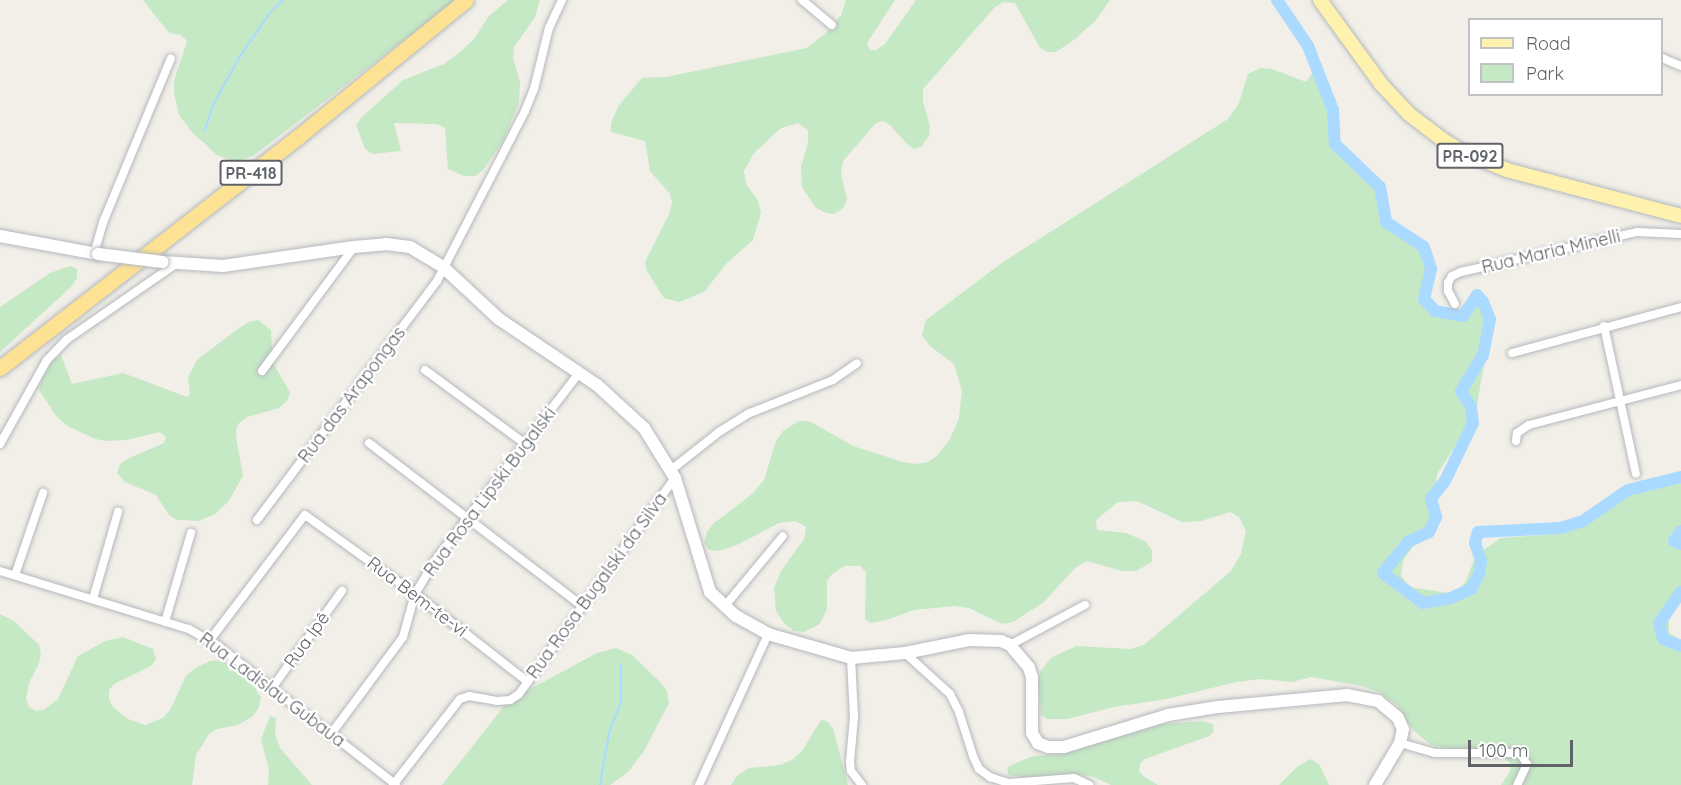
<!DOCTYPE html>
<meta charset="utf-8">
<style>
body{margin:0}
#map{position:relative;width:1681px;height:785px;overflow:hidden;background:#f1efe8;font-family:Quicksand,sans-serif}
div>[style]{position:absolute}
[style*='--x']{left:calc(var(--x)*1px);top:calc(var(--y)*1px);width:calc(var(--w)*1px);rotate:calc(var(--a)*1deg)}
.green>*{inset:0;background:#c5e8c5}
.stream>*{height:2px;margin:-1px;padding:0 1px;transform-origin:1px;border-radius:1px;background:#aadaff}
.river>*{height:12px;margin:-6px;padding:0 6px;transform-origin:6px;border-radius:6px;background:#aadaff}
.roads{filter:drop-shadow(0 0 2px #b5b8bc) drop-shadow(0 0 2px #b5b8bc)}
.street>*{height:8px;margin:-4px;padding:0 4px;transform-origin:4px;border-radius:4px;background:#fff}
.secondary>*{height:12px;margin:-6px;padding:0 6px;transform-origin:6px;border-radius:6px;background:#fff}
.primary>*{height:14px;margin:-7px;padding:0 7px;transform-origin:7px;border-radius:7px;background:#fff2af}
.highway>*{height:15px;margin:-7.5px;padding:0 7.5px;transform-origin:7.5px;border-radius:7.5px;background:#fde293}
.bridges{filter:drop-shadow(0 0 2px #b6babf) drop-shadow(0 0 2px #b6babf)}
.secondary-bridge>*{height:12px;margin:-6px;padding:0 6px;transform-origin:6px;border-radius:6px;background:#fff}
span{translate:-50% -50%;white-space:nowrap;text-align:center;line-height:1.15;-webkit-text-stroke:5px #fff;paint-order:stroke}
.shield-label span{padding:2px 4px;background:#fff;border:2px solid;border-radius:4px;-webkit-text-stroke-width:0}
.shield-label{font-size:16px;color:#5f6368;font-weight:700}
.street-label{font-size:18px;color:#5f6368}
.legend{position:absolute;left:1468px;top:18px;width:195px;height:78px;box-sizing:border-box;background:#fff;border:2px solid #bfc1c3;margin:0;padding:8px 10px;list-style:none;font-size:18px;color:#5f6368}
.legend li{display:flex;align-items:center;gap:12px;height:30px}
.legend b{width:30px;border:2px solid #bfc1c3}
.scale{position:absolute;left:1468px;top:740px;width:105px;height:27px;box-sizing:border-box;border:3px solid #5f6368;border-top:0;padding-left:8px;font-size:18px;line-height:21px;white-space:nowrap;color:#5f6368;-webkit-text-stroke:4px #fff;paint-order:stroke}
</style>
<div id="map">
<div class="green">
<div style="clip-path:polygon(143px 0,456px 0,253px 156px,236px 162px,217px 155px,192px 132px,179px 115px,174px 93px,174px 81px,187px 41px,181px 35px,169px 33px)"></div>
<div style="clip-path:polygon(508px 0,540px 0,535px 17px,514px 47px,513px 58px,520px 82px,519px 103px,503px 141px,483px 170px,475px 176px,464px 176px,448px 169px,445px 128px,437px 124px,394px 123px,401px 151px,373px 154px,365px 149px,356px 125px,362px 117px,403px 80px,444px 64px,460px 52px,474px 39px,489px 16px)"></div>
<div style="clip-path:polygon(846px 0,895px 0,867px 43px,870px 50px,876px 50px,885px 44px,916px 0,1110px 0,1096px 20px,1075px 39px,1056px 52px,1047px 52px,1040px 48px,1015px 3px,1003px 2px,994px 8px,923px 89px,923px 102px,930px 126px,929px 136px,921px 147px,914px 149px,907px 144px,890px 125px,883px 121px,876px 123px,843px 161px,841px 174px,847px 199px,843px 208px,834px 214px,826px 213px,815px 207px,802px 187px,801px 167px,808px 143px,808px 130px,798px 123px,781px 128px,754px 153px,744px 171px,746px 184px,758px 201px,761px 213px,753px 240px,727px 263px,704px 292px,679px 302px,664px 298px,647px 271px,645px 262px,670px 212px,672px 202px,670px 194px,650px 171px,645px 141px,611px 132px,611px 123px,619px 105px,642px 78px,666px 77px,807px 48px,826px 33px,841px 15px)"></div>
<div style="clip-path:polygon(1312px 63px,1336px 99px,1335px 130px,1342px 145px,1371px 173px,1391px 224px,1423px 247px,1433px 260px,1426px 290px,1439px 309px,1451px 315px,1469px 303px,1477px 302px,1485px 314px,1490px 331px,1475px 416px,1437px 474px,1432px 522px,1403px 560px,1401px 576px,1410px 587px,1454px 594px,1465px 583px,1476px 555px,1501px 538px,1543px 535px,1588px 521px,1651px 482px,1681px 480px,1681px 600px,1669px 619px,1669px 633px,1681px 640px,1681px 785px,1501px 785px,1510px 771px,1511px 764px,1505px 758px,1431px 745px,1414px 731px,1397px 705px,1379px 692px,1362px 686px,1311px 677px,1292px 682px,1261px 679px,1236px 682px,1167px 699px,1114px 707px,1067px 719px,1047px 719px,1041px 715px,1038px 682px,1040px 672px,1051px 658px,1076px 646px,1130px 649px,1144px 645px,1231px 571px,1241px 554px,1246px 531px,1239px 517px,1230px 512px,1201px 521px,1182px 522px,1137px 501px,1118px 502px,1096px 520px,1097px 530px,1126px 533px,1145px 541px,1152px 550px,1152px 562px,1136px 571px,1122px 571px,1087px 561px,1075px 568px,1044px 602px,1013px 622px,1002px 624px,969px 608px,954px 606px,914px 610px,883px 621px,870px 623px,865px 619px,866px 572px,860px 566px,845px 566px,832px 574px,827px 581px,827px 609px,820px 624px,804px 632px,794px 631px,783px 622px,776px 611px,774px 588px,781px 571px,804px 539px,806px 527px,795px 521px,779px 523px,739px 544px,719px 551px,709px 550px,704px 543px,707px 532px,713px 524px,752px 494px,764px 480px,776px 441px,783px 431px,799px 421px,809px 421px,853px 446px,903px 462px,915px 464px,928px 462px,937px 456px,950px 439px,959px 418px,962px 391px,954px 364px,930px 346px,922px 335px,926px 320px,1003px 262px,1228px 119px,1239px 103px,1248px 74px,1261px 68px,1272px 69px,1306px 82px,1312px 74px)"></div>
<div style="clip-path:polygon(70px 266px,77px 269px,77px 278px,71px 287px,0 352px,0 307px,50px 273px)"></div>
<div style="clip-path:polygon(258px 320px,271px 330px,273px 363px,290px 392px,287px 401px,279px 408px,247px 417px,238px 424px,236px 431px,237px 443px,243px 476px,228px 502px,215px 514px,199px 521px,177px 520px,169px 515px,156px 495px,125px 482px,117px 473px,120px 464px,129px 458px,164px 443px,166px 437px,160px 432px,127px 440px,108px 441px,95px 439px,68px 426px,57px 417px,39px 390px,42px 377px,51px 362px,61px 355px,72px 384px,123px 373px,187px 397px,190px 394px,188px 377px,197px 360px,239px 328px,249px 322px)"></div>
<div style="clip-path:polygon(0 614px,15px 622px,39px 645px,41px 653px,39px 663px,29px 683px,26px 699px,29px 707px,36px 711px,45px 709px,58px 699px,78px 656px,105px 641px,123px 637px,153px 649px,156px 659px,151px 666px,114px 684px,109px 690px,109px 699px,113px 707px,128px 719px,145px 725px,163px 718px,170px 710px,186px 676px,195px 668px,210px 661px,220px 660px,234px 666px,252px 683px,261px 698px,258px 709px,252px 717px,238px 725px,217px 729px,209px 734px,196px 755px,192px 785px,0 785px)"></div>
<div style="clip-path:polygon(616px 648px,632px 655px,660px 682px,667px 691px,669px 703px,644px 751px,628px 772px,610px 785px,442px 785px,508px 701px,597px 653px)"></div>
<div style="clip-path:polygon(270px 716px,276px 718px,275px 734px,280px 748px,312px 785px,268px 785px,269px 770px,261px 739px)"></div>
<div style="clip-path:polygon(821px 720px,827px 721px,833px 728px,848px 785px,731px 785px,738px 775px,749px 768px,780px 765px,792px 760px,802px 751px)"></div>
<div style="clip-path:polygon(1202px 721px,1213px 724px,1213px 732px,1209px 736px,1145px 759px,1140px 764px,1139px 771px,1143px 776px,1158px 785px,1111px 785px,1094px 777px,1082px 775px,1029px 778px,1008px 775px,1007px 767px,1033px 756px,1062px 754px,1163px 724px)"></div>
<div style="clip-path:polygon(1310px 759px,1319px 764px,1329px 785px,1279px 785px,1297px 767px)"></div>
</div>
<div class="stream">
<div style="--x:205;--y:130;--w:26;--a:-72"></div>
<div style="--x:213;--y:105;--w:54;--a:-61"></div>
<div style="--x:239;--y:58;--w:57;--a:-55.8"></div>
<div style="--x:271;--y:11;--w:16;--a:-43"></div>
<div style="--x:600;--y:785;--w:53;--a:-80.2"></div>
<div style="--x:609;--y:733;--w:33;--a:-69"></div>
<div style="--x:621;--y:702;--w:38;--a:-90"></div>
</div>
<div class="river">
<div style="--x:1277;--y:0;--w:55;--a:56"></div>
<div style="--x:1308;--y:46;--w:69;--a:68.7"></div>
<div style="--x:1333;--y:110;--w:34;--a:87"></div>
<div style="--x:1335;--y:144;--w:62;--a:43.7"></div>
<div style="--x:1380;--y:187;--w:36;--a:80"></div>
<div style="--x:1386;--y:222;--w:45;--a:33.3"></div>
<div style="--x:1424;--y:247;--w:23;--a:72"></div>
<div style="--x:1431;--y:269;--w:31;--a:103"></div>
<div style="--x:1424;--y:299;--w:16;--a:47"></div>
<div style="--x:1435;--y:311;--w:28;--a:10"></div>
<div style="--x:1463;--y:316;--w:25;--a:-56"></div>
<div style="--x:1477;--y:295;--w:9;--a:49"></div>
<div style="--x:1483;--y:302;--w:18;--a:68"></div>
<div style="--x:1490;--y:319;--w:37;--a:101"></div>
<div style="--x:1483;--y:355;--w:42;--a:121.4"></div>
<div style="--x:1461;--y:391;--w:19;--a:58"></div>
<div style="--x:1471;--y:407;--w:16;--a:83"></div>
<div style="--x:1473;--y:423;--w:64;--a:115.8"></div>
<div style="--x:1445;--y:481;--w:23;--a:128"></div>
<div style="--x:1431;--y:499;--w:19;--a:74"></div>
<div style="--x:1436;--y:517;--w:17;--a:115"></div>
<div style="--x:1429;--y:532;--w:23;--a:155"></div>
<div style="--x:1408;--y:542;--w:40;--a:129"></div>
<div style="--x:1383;--y:573;--w:50;--a:36.9"></div>
<div style="--x:1423;--y:603;--w:28;--a:-10"></div>
<div style="--x:1451;--y:598;--w:22;--a:-24"></div>
<div style="--x:1471;--y:589;--w:17;--a:-62"></div>
<div style="--x:1479;--y:574;--w:13;--a:-81"></div>
<div style="--x:1481;--y:561;--w:19;--a:-108"></div>
<div style="--x:1475;--y:543;--w:11;--a:-75"></div>
<div style="--x:1478;--y:532;--w:82;--a:-2.8"></div>
<div style="--x:1560;--y:528;--w:24;--a:-17"></div>
<div style="--x:1583;--y:521;--w:55;--a:-34.6"></div>
<div style="--x:1628;--y:490;--w:55;--a:-13.8"></div>
<div style="--x:1681;--y:531;--w:12;--a:125"></div>
<div style="--x:1674;--y:541;--w:8;--a:23"></div>
<div style="--x:1681;--y:592;--w:38;--a:125"></div>
<div style="--x:1659;--y:623;--w:16;--a:76"></div>
<div style="--x:1663;--y:639;--w:19;--a:21"></div>
</div>
<div class="roads">
<div class="street">
<div style="--x:802;--y:0;--w:39;--a:40"></div>
<div style="--x:1662;--y:58;--w:21;--a:23"></div>
<div style="--x:94;--y:254;--w:35;--a:-74"></div>
<div style="--x:104;--y:220;--w:175;--a:-67.5"></div>
<div style="--x:1455;--y:304;--w:15;--a:-118"></div>
<div style="--x:1448;--y:291;--w:8;--a:-90"></div>
<div style="--x:1448;--y:283;--w:8;--a:-60"></div>
<div style="--x:1452;--y:276;--w:10;--a:-24"></div>
<div style="--x:1461;--y:272;--w:180;--a:-12.8"></div>
<div style="--x:1637;--y:232;--w:44;--a:2.6"></div>
<div style="--x:1604;--y:326;--w:151;--a:77.8"></div>
<div style="--x:1512;--y:353;--w:175;--a:-15.2"></div>
<div style="--x:425;--y:370;--w:123;--a:36.4"></div>
<div style="--x:262;--y:371;--w:154;--a:-53.4"></div>
<div style="--x:1516;--y:441;--w:8;--a:-83"></div>
<div style="--x:1517;--y:433;--w:14;--a:-34"></div>
<div style="--x:1529;--y:425;--w:157;--a:-14.7"></div>
<div style="--x:369;--y:443;--w:268;--a:37.4"></div>
<div style="--x:0;--y:444;--w:96;--a:-60.8"></div>
<div style="--x:47;--y:360;--w:28;--a:-46"></div>
<div style="--x:66;--y:340;--w:135;--a:-34.7"></div>
<div style="--x:671;--y:470;--w:61;--a:-38.4"></div>
<div style="--x:719;--y:432;--w:36;--a:-32"></div>
<div style="--x:750;--y:413;--w:89;--a:-21.7"></div>
<div style="--x:833;--y:380;--w:29;--a:-35"></div>
<div style="--x:257;--y:520;--w:299;--a:-53"></div>
<div style="--x:437;--y:281;--w:191;--a:-62.6"></div>
<div style="--x:525;--y:111;--w:24;--a:-68"></div>
<div style="--x:534;--y:89;--w:63;--a:-76.2"></div>
<div style="--x:549;--y:28;--w:31;--a:-65"></div>
<div style="--x:0;--y:571;--w:198;--a:17.1"></div>
<div style="--x:189;--y:629;--w:32;--a:30"></div>
<div style="--x:217;--y:645;--w:227;--a:38"></div>
<div style="--x:15;--y:575;--w:87;--a:-71.1"></div>
<div style="--x:93;--y:599;--w:91;--a:-74"></div>
<div style="--x:724;--y:607;--w:92;--a:-50.3"></div>
<div style="--x:165;--y:622;--w:93;--a:-73.7"></div>
<div style="--x:210;--y:640;--w:157;--a:-52.8"></div>
<div style="--x:305;--y:515;--w:135;--a:35.7"></div>
<div style="--x:415;--y:594;--w:143;--a:37.9"></div>
<div style="--x:1010;--y:645;--w:85;--a:-28.1"></div>
<div style="--x:905;--y:653;--w:61;--a:42.3"></div>
<div style="--x:950;--y:694;--w:20;--a:63"></div>
<div style="--x:959;--y:712;--w:46;--a:72.3"></div>
<div style="--x:973;--y:756;--w:14;--a:65"></div>
<div style="--x:979;--y:769;--w:14;--a:36"></div>
<div style="--x:990;--y:777;--w:20;--a:18"></div>
<div style="--x:1009;--y:783;--w:65;--a:-4.4"></div>
<div style="--x:1074;--y:778;--w:17;--a:25"></div>
<div style="--x:851;--y:658;--w:59;--a:87.1"></div>
<div style="--x:854;--y:717;--w:45;--a:95.1"></div>
<div style="--x:850;--y:762;--w:9;--a:84"></div>
<div style="--x:851;--y:771;--w:18;--a:52"></div>
<div style="--x:272;--y:688;--w:120;--a:-54.2"></div>
<div style="--x:331;--y:734;--w:121;--a:-53.4"></div>
<div style="--x:403;--y:637;--w:45;--a:-74.4"></div>
<div style="--x:415;--y:594;--w:37;--a:-59"></div>
<div style="--x:434;--y:562;--w:238;--a:-52.5"></div>
<div style="--x:1400;--y:743;--w:36;--a:16"></div>
<div style="--x:1435;--y:753;--w:85;--a:0"></div>
<div style="--x:1520;--y:753;--w:13;--a:58"></div>
<div style="--x:1527;--y:764;--w:23;--a:115"></div>
<div style="--x:393;--y:785;--w:109;--a:-52.1"></div>
<div style="--x:460;--y:699;--w:9;--a:-18"></div>
<div style="--x:469;--y:696;--w:28;--a:10"></div>
<div style="--x:497;--y:701;--w:13;--a:-4"></div>
<div style="--x:510;--y:700;--w:11;--a:-34"></div>
<div style="--x:519;--y:694;--w:266;--a:-54.2"></div>
<div style="--x:699;--y:785;--w:166;--a:-65.4"></div>
</div>
<div class="secondary">
<div style="--x:0;--y:236;--w:100;--a:10.4"></div>
<div style="--x:163;--y:262;--w:60;--a:3.8"></div>
<div style="--x:223;--y:266;--w:132;--a:-8.3"></div>
<div style="--x:354;--y:247;--w:32;--a:-5"></div>
<div style="--x:386;--y:244;--w:24;--a:7"></div>
<div style="--x:410;--y:247;--w:39;--a:31"></div>
<div style="--x:443;--y:267;--w:76;--a:42.9"></div>
<div style="--x:499;--y:319;--w:118;--a:34"></div>
<div style="--x:597;--y:385;--w:64;--a:42.5"></div>
<div style="--x:644;--y:428;--w:59;--a:58.2"></div>
<div style="--x:675;--y:478;--w:119;--a:72.9"></div>
<div style="--x:710;--y:592;--w:35;--a:43"></div>
<div style="--x:736;--y:616;--w:37;--a:29"></div>
<div style="--x:768;--y:634;--w:86;--a:16.1"></div>
<div style="--x:851;--y:658;--w:54;--a:-5.3"></div>
<div style="--x:905;--y:653;--w:65;--a:-11.5"></div>
<div style="--x:969;--y:640;--w:32;--a:2"></div>
<div style="--x:1001;--y:641;--w:10;--a:24"></div>
<div style="--x:1010;--y:645;--w:30;--a:50"></div>
<div style="--x:1029;--y:668;--w:9;--a:72"></div>
<div style="--x:1032;--y:677;--w:56;--a:90"></div>
<div style="--x:1032;--y:733;--w:12;--a:59"></div>
<div style="--x:1038;--y:743;--w:11;--a:22"></div>
<div style="--x:1048;--y:747;--w:16;--a:0"></div>
<div style="--x:1064;--y:747;--w:109;--a:-17.1"></div>
<div style="--x:1168;--y:715;--w:51;--a:-9.1"></div>
<div style="--x:1218;--y:707;--w:130;--a:-5.3"></div>
<div style="--x:1347;--y:695;--w:32;--a:11"></div>
<div style="--x:1378;--y:701;--w:26;--a:40"></div>
<div style="--x:1398;--y:718;--w:12;--a:66"></div>
<div style="--x:1403;--y:729;--w:14;--a:102"></div>
<div style="--x:1400;--y:743;--w:49;--a:120.8"></div>
</div>
<div class="primary">
<div style="--x:1320;--y:0;--w:104;--a:54"></div>
<div style="--x:1381;--y:84;--w:41;--a:47"></div>
<div style="--x:1409;--y:114;--w:43;--a:37.4"></div>
<div style="--x:1443;--y:140;--w:26;--a:31"></div>
<div style="--x:1465;--y:153;--w:45;--a:22"></div>
<div style="--x:1507;--y:170;--w:180;--a:14.8"></div>
</div>
<div class="highway">
<div style="--x:0;--y:368;--w:378;--a:-37.8"></div>
<div style="--x:299;--y:136;--w:215;--a:-39.2"></div>
</div>
</div>
<div class="bridges">
<div class="secondary-bridge">
<div style="--x:98;--y:254;--w:65;--a:7"></div>
</div>
</div>
<div class="shield-label">
<span style="left:1470px;top:156px">PR-092</span>
<span style="left:251px;top:173px">PR-418</span>
</div>
<div class="street-label">
<span style="left:1551px;top:252px;rotate:-13deg">Rua Maria Minelli</span>
<span style="left:352px;top:395px;rotate:-53deg">Rua das Arapongas</span>
<span style="left:490px;top:492px;rotate:-53deg">Rua Rosa Lipski Bugalski</span>
<span style="left:597px;top:586px;rotate:-54deg">Rua Rosa Bugalski da Silva</span>
<span style="left:417px;top:597px;rotate:37deg">Rua Bem-te-vi</span>
<span style="left:307px;top:640px;rotate:-54deg">Rua Ipê</span>
<span style="left:272px;top:690px;rotate:37deg">Rua Ladislau Gubaua</span>
</div>
<ul class="legend">
<li><b style="height:8px;background:#fff2af"></b>Road</li>
<li><b style="height:16px;background:#c5e8c5"></b>Park</li>
</ul>
<div class="scale">100 m</div>
</div>
